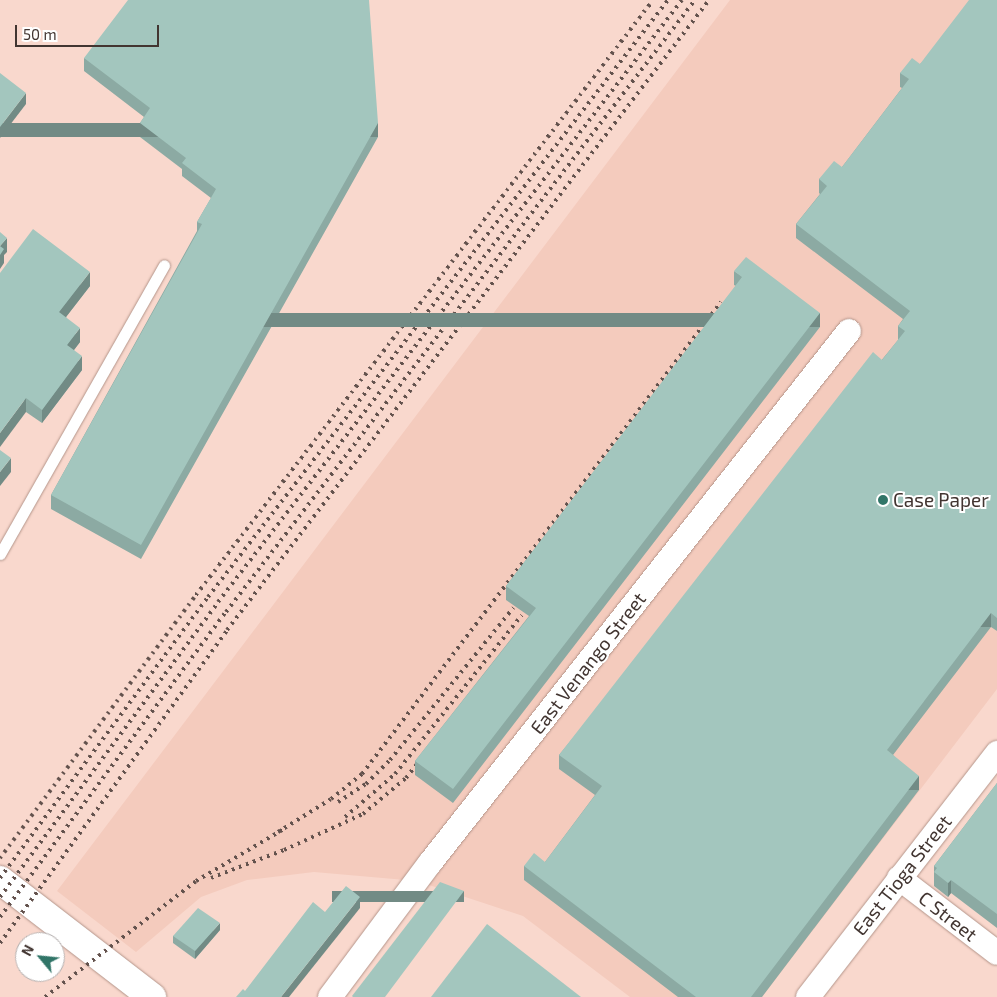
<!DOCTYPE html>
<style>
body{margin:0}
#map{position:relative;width:997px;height:997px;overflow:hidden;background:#f9d8cd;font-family:"Exo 2",sans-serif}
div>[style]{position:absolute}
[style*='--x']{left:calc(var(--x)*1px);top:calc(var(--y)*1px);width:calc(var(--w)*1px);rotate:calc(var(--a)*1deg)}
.built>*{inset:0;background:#f4cbbd}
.roads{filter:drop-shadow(0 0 1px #b4958a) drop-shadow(0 0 1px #b4958a)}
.lane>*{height:11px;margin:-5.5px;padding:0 5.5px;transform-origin:5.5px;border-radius:5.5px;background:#fff}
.street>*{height:24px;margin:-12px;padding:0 12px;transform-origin:12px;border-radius:12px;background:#fff}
.secondary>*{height:28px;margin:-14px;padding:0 14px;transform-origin:14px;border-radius:14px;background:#fff}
.rail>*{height:4px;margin-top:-2px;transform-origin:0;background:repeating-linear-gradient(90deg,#63524d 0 2.5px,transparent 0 7.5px)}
.wall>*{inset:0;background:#8caaa3}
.shaded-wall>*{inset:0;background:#728b85;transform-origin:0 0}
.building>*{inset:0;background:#a3c6be}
.dots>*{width:14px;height:14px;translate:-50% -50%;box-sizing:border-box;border:2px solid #fff;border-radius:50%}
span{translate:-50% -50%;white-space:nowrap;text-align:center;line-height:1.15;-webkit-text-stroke:4px #fff;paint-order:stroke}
.poi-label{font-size:19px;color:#423531}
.left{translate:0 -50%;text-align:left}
.street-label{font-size:19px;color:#423531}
.north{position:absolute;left:15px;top:932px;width:50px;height:50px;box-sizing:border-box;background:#fff;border:1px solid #b3aead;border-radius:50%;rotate:298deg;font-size:14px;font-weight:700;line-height:20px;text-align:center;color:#423531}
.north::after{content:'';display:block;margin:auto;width:18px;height:22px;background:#317568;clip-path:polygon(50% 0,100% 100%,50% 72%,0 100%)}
.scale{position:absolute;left:15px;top:25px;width:144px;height:22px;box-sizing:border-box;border:2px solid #423531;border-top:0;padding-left:6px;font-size:15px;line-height:18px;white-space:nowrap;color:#423531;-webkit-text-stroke:4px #fff;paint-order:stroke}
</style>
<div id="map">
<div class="built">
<div style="clip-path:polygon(730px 0,997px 0,997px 689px,762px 997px,630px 997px,523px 916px,417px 881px,314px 872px,247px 880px,201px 897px,136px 952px,57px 891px)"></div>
</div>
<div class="roads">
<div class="lane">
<div style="--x:0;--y:554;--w:332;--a:-60.4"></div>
</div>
<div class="street">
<div style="--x:899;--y:878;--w:123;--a:37.4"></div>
<div style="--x:330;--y:997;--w:167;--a:-53.3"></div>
<div style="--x:430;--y:863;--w:677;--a:-51.78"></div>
<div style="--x:808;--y:997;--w:309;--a:-52.2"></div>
</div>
<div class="secondary">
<div style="--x:0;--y:880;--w:192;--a:37.6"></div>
</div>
</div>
<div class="rail">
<div style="--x:338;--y:802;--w:33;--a:-33"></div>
<div style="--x:366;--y:784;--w:34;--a:-45"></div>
<div style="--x:390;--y:760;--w:196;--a:-51"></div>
<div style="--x:345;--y:817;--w:66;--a:-40.7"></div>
<div style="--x:395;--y:774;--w:203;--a:-51.4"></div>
<div style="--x:278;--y:832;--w:62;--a:-31.9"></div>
<div style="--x:331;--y:799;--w:40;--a:-39"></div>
<div style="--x:362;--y:774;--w:593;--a:-52.74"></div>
<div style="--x:0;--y:858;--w:328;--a:-53.3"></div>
<div style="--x:196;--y:595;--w:750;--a:-52.47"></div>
<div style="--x:0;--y:878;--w:350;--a:-53.5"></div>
<div style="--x:208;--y:597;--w:754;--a:-52.39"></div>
<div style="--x:211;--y:878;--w:78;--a:-21"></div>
<div style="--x:284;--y:850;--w:87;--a:-24.5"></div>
<div style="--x:363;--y:814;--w:56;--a:-39.9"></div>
<div style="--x:406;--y:778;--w:29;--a:-52"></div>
<div style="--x:0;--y:897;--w:367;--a:-53.5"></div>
<div style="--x:218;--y:602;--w:760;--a:-52.38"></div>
<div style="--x:0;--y:917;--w:380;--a:-53.5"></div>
<div style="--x:226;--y:612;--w:771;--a:-52.54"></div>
<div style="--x:0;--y:943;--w:387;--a:-54"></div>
<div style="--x:227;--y:630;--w:793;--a:-52.58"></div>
<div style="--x:45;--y:997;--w:190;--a:-37.5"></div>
<div style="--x:196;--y:881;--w:102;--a:-30.6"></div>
</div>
<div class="wall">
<div style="clip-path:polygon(997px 0,997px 631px,991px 627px,893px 755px,919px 790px,762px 997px,678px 997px,524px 880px,524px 866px,545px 862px,595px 795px,559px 769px,559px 755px,898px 340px,898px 326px,903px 319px,796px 238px,796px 224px,820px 194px,819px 193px,819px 179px,842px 167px,902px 88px,900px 87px,900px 73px,920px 64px)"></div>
<div style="clip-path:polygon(84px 58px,378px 137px,141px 559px,51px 509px,51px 495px,197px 231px,197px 222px,211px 198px,182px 176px,182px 169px,140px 137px,140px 123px,144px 117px,84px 71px)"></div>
<div style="clip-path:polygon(734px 271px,820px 327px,453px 803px,415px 775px,415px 761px,529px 616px,506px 600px,506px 586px,736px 286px,734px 285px)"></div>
<div style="clip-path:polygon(0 273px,90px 286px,66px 317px,80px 342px,74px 350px,82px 370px,42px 423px,26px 412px)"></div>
<div style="clip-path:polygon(997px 783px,997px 928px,951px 893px,948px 897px,934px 886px,934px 866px)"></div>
<div style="clip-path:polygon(220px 930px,195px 959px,173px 943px,173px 936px)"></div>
</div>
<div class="shaded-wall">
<div style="clip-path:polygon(26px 93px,26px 104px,0 138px,0 127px)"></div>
<div style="left:378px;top:123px;width:14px;height:484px;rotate:90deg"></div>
<div style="clip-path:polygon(7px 238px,7px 252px,4px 255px,4px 263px,0 269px,0 246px)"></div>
<div style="clip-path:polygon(90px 272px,90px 286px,59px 326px,59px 312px)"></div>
<div style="left:820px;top:313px;width:14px;height:601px;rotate:90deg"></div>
<div style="clip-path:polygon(80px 328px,80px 342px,67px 359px,67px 345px)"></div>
<div style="clip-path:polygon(82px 356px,82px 370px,42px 423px,42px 410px)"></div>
<div style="clip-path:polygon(26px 398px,26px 412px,0 447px,0 433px)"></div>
<div style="clip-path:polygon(11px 458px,11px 472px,0 486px,0 472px)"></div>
<div style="left:991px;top:613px;width:14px;height:172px;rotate:90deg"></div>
<div style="left:919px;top:776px;width:14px;height:278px;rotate:90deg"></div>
<div style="clip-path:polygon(951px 880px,951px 893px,948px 897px,948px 883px)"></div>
<div style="left:464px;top:891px;width:11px;height:132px;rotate:90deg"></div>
<div style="clip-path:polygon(360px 897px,360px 908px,289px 997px,281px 997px)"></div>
<div style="clip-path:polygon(220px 923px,220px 930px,195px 959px,195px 951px)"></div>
</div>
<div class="building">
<div style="clip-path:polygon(128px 0,369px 0,378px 123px,141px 545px,51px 495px,202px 224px,197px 222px,216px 189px,182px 163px,186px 158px,140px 123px,150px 108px,84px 58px)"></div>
<div style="clip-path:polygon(969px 0,997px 0,997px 618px,991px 613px,887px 750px,919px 776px,751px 997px,696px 997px,524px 866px,534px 853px,545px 862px,602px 786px,559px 755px,873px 352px,882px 360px,905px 331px,898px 326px,910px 311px,796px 224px,827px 186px,819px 179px,834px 161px,842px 167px,909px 79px,900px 73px,912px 58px,920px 64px)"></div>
<div style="clip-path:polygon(0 73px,26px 93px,0 127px)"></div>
<div style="clip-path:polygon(33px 229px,90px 272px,59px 312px,80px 328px,67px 345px,82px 356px,42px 410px,26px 398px,0 433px,0 273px)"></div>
<div style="clip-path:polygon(0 232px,7px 238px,0 246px,4px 249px,0 255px)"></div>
<div style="clip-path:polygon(746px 257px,820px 313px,453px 789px,415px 761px,536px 608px,506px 586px,742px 277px,734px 271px)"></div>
<div style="clip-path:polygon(0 450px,11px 458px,0 472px)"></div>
<div style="clip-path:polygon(997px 783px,997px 914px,951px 880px,948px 883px,934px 872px,937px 868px,934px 866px)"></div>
<div style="clip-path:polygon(440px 882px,464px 891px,385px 997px,353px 997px,352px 996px)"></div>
<div style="clip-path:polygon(346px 886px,360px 897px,281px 997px,236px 997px,243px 989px,245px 991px,313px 902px,325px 912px)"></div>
<div style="clip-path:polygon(198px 908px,220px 923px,195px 951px,173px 936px)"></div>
<div style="clip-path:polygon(487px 924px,581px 997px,431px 997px)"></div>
</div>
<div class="dots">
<div style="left:883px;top:500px;background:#317568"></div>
</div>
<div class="poi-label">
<span class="left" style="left:893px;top:500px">Case Paper</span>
</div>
<div class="street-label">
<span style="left:588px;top:663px;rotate:-52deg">East Venango Street</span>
<span style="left:902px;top:875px;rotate:-52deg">East Tioga Street</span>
<span style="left:948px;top:916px;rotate:38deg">C Street</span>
</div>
<div class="north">N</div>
<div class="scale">50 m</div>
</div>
